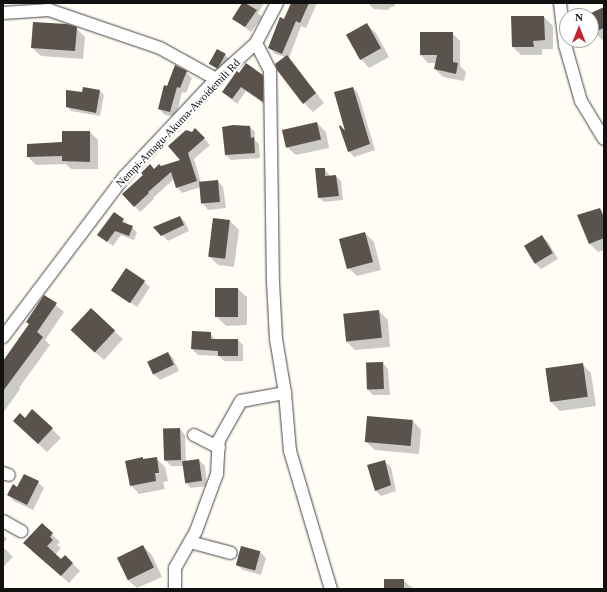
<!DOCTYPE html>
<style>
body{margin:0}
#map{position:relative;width:607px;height:592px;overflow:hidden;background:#fffdf5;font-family:Georgia,serif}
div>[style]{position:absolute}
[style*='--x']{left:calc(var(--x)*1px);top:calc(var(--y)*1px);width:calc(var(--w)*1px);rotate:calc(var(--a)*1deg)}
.shadow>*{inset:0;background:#0003}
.building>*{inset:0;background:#5a524d;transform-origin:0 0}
.roads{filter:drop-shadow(0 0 1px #444) drop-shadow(0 0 1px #444)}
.minor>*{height:12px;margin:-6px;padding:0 6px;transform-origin:6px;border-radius:6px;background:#fff}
span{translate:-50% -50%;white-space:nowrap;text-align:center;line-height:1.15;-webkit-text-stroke:4px #fff;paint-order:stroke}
.street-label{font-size:11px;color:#111}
.frame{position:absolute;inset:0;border:4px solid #111;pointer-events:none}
.north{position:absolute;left:559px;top:8px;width:40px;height:40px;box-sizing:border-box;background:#fff;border:1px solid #a0a0a0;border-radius:50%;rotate:0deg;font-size:11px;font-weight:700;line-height:16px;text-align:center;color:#111}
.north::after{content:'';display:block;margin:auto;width:14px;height:18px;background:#c4262e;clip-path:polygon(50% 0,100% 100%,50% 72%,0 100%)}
</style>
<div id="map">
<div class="shadow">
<div style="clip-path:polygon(243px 3px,264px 3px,258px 13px,262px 17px,251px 32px,233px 18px)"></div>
<div style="clip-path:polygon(292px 3px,317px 3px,306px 28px,301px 26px,289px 58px,324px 103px,313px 112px,304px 103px,285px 57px,275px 54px,269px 48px)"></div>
<div style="clip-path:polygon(347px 3px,395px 3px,395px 6px,389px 8px,389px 10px,374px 9px,369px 4px)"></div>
<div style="clip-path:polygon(602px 3px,604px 3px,604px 39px,602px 40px,594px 31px,591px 26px,591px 16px,586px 16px,603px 8px)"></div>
<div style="clip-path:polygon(544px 17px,553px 26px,553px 49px,542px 49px,542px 55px,521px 55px,513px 47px)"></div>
<div style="clip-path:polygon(367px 25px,376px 33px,389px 57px,369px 68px,361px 59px)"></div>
<div style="clip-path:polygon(76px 28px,85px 37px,83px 59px,41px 56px,32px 48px)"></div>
<div style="clip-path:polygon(452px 33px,460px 41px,460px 66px,466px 72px,464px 81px,443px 77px,435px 69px,436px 63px,428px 63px,421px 55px)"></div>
<div style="clip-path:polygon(225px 55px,231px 60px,223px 73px,210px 63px)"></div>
<div style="clip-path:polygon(186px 72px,192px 78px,186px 93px,182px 92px,176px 117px,165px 115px,159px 109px,168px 87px)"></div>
<div style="clip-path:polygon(240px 74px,262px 75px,267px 81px,267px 106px,246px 91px,237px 104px,223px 92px)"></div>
<div style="clip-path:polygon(353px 88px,358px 93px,375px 150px,354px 157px,349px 151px,340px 126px,347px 132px)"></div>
<div style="clip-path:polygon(100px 91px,104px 95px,100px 116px,71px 111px,67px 107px,83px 93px)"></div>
<div style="clip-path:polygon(317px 123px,326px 132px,329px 148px,296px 155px,287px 147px)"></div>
<div style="clip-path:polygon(250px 127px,255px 132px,255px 140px,259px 144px,260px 158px,231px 160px,226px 155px)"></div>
<div style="clip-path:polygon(90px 132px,98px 140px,98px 169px,71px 169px,66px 164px,36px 165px,28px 157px)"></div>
<div style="clip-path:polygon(201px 135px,210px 145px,194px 159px,201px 183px,218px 181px,223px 187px,226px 208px,208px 210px,203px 204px,201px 187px,182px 193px,177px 187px,174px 179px,153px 198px,154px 199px,140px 212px,124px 194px,154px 170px,182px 160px)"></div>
<div style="clip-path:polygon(324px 169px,329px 174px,329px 177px,336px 176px,341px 181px,343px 200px,324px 202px,319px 197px)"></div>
<div style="clip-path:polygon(600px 209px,604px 213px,604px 250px,598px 252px,590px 244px)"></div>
<div style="clip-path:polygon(180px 217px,185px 222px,189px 231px,168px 241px,155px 227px)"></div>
<div style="clip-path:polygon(123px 220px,137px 232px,134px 240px,121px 235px,113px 246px,99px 235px)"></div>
<div style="clip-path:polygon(213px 220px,230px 221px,239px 230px,234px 267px,218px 265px,209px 256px)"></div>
<div style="clip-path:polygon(365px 233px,374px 242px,381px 270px,357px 276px,348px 268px)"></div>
<div style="clip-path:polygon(542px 237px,548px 242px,558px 259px,541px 269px,535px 263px)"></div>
<div style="clip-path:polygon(144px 282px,150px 287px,137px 307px,113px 290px)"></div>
<div style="clip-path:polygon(216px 289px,238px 289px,247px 297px,247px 325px,226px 326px,217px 317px)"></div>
<div style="clip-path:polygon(45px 296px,64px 312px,45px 340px,50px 345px,19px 388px,20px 389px,3px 413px,3px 364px,30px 325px)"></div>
<div style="clip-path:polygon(379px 311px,388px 320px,390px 347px,355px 350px,346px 341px)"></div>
<div style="clip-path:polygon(114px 331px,123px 339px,104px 360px,80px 339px)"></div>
<div style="clip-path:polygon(210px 333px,216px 340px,238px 340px,243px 345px,243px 361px,224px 361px,219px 356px,198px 355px,192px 349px)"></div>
<div style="clip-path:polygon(168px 353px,173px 358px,179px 371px,160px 380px,154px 374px)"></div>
<div style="clip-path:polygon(383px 363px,388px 369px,390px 395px,373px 395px,368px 390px)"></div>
<div style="clip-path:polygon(582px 364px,591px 373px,596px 406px,560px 411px,552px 403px)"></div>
<div style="clip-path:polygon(25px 419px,52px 429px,61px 438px,47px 452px,23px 429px)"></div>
<div style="clip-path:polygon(413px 421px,421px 430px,419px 454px,375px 450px,366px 442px)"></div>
<div style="clip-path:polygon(180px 429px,185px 435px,186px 462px,199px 460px,205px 466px,207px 486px,191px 488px,186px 483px,184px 466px,171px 466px,165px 460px)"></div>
<div style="clip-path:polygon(156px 458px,165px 467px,168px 481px,163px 482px,165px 489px,139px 494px,131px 485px,144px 460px)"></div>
<div style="clip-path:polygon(385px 462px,391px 467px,396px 491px,381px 496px,376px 491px)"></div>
<div style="clip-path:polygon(38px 482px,44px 488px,33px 510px,14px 501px,8px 495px,18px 488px)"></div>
<div style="clip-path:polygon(42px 525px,60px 542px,57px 545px,61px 548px,55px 555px,61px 561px,72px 563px,80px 571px,69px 583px,32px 551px)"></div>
<div style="clip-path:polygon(3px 535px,7px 539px,3px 543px)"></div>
<div style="clip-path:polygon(143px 546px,152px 555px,162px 577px,137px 588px,128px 580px,118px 558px)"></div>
<div style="clip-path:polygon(3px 547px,13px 557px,3px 567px)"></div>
<div style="clip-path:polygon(242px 547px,260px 552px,266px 558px,261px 575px,243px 570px,237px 565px)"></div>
<div style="clip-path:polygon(403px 580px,411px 587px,417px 589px,385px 589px)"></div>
</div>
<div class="building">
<div style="clip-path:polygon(242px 3px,245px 3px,257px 10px,245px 27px,232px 19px)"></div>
<div style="clip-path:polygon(291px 3px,309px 3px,300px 23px,296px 21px,282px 54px,268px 48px,280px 17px,284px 19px)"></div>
<div style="clip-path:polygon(604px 7px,604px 28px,591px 33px,591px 13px)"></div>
<div style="clip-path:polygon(511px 16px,544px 16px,545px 40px,533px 41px,534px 47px,512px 47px)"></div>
<div style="clip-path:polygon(33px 22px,67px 24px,77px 27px,75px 51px,31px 48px)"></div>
<div style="left:367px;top:23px;width:29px;height:24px;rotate:61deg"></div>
<div style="clip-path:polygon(420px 32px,453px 32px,453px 62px,458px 63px,456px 74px,434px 69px,437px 55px,420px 55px)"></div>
<div style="left:217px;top:49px;width:10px;height:17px;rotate:29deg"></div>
<div style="clip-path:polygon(287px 55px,316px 93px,303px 104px,277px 70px,275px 64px)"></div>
<div style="clip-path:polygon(246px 63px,263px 75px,263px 102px,241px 87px,232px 99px,222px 92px,237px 71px,239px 73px)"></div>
<div style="clip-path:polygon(175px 65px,187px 71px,180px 88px,177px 87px,170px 112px,158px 109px,164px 85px,167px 86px)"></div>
<div style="clip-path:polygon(83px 87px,100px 90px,96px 113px,66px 107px,66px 90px,82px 92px)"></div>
<div style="clip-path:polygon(353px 87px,370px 144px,348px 152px,339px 126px,340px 125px,345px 131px,334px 92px)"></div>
<div style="left:317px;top:122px;width:18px;height:36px;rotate:77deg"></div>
<div style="clip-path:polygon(233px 125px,250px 126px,251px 138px,254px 137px,255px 153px,225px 155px,222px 127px)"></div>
<div style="clip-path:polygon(195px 128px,205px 138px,188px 153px,197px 181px,176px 188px,171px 172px,148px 192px,149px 193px,134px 207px,122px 194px,143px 175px,141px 173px,150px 164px,154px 169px,159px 164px,161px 166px,180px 160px,168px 146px,186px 130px,192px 132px)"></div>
<div style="clip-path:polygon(62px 131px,90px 131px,90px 162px,62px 161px,62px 156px,27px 157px,27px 144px,62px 142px)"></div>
<div style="clip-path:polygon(315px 168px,325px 168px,325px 176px,336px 175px,339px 196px,318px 198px)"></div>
<div style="left:218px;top:180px;width:22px;height:19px;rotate:85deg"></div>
<div style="clip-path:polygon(600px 208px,604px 218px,604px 238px,589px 244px,577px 215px)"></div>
<div style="clip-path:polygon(114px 212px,124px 219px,122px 222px,133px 226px,129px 236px,115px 231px,107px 242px,97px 235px)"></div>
<div style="clip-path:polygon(180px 216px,184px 225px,161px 236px,153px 227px)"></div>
<div style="left:213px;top:218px;width:17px;height:39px;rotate:7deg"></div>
<div style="left:365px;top:232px;width:31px;height:27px;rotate:75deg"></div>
<div style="left:542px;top:235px;width:21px;height:21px;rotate:59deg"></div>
<div style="left:126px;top:268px;width:23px;height:27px;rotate:34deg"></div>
<div style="left:215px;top:288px;width:23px;height:29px"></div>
<div style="clip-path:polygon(44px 295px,57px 303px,37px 332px,43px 337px,3px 391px,3px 361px,29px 324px,26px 322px)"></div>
<div style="left:91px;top:308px;width:33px;height:30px;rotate:43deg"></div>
<div style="left:379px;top:310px;width:28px;height:36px;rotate:84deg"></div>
<div style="clip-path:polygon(192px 331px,211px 332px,211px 339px,238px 339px,238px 356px,218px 356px,218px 351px,191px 349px)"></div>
<div style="left:168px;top:352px;width:14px;height:23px;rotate:65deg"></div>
<div style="left:383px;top:362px;width:27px;height:17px;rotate:88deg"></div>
<div style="left:583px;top:363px;width:34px;height:38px;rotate:82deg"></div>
<div style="clip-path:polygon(32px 409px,53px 428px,38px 444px,13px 421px,20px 413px,25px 418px)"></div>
<div style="left:367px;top:416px;width:46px;height:26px;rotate:5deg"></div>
<div style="left:180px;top:428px;width:32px;height:17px;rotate:88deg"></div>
<div style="clip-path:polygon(143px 457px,143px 459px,157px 457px,159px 473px,155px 473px,156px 481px,130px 486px,125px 461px)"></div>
<div style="left:199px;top:459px;width:22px;height:17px;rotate:82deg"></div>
<div style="clip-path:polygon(385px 460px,391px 485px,375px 491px,367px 465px)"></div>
<div style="clip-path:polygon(24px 474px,39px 481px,27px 505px,7px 495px,13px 484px,17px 487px)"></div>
<div style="clip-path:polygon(42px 523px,53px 533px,50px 537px,53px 540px,47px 546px,61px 559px,65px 555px,73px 563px,61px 576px,23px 543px)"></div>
<div style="left:143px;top:545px;width:25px;height:29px;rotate:64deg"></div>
<div style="left:241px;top:546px;width:20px;height:20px;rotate:15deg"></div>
<div style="left:384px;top:579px;width:20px;height:10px"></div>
</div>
<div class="roads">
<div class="minor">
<div style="--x:560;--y:3;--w:42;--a:83.2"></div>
<div style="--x:565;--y:45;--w:58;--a:74.1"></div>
<div style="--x:581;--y:101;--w:44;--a:58.8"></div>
<div style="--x:3;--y:13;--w:46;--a:-3.7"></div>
<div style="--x:49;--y:10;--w:117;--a:18.9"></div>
<div style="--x:160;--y:48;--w:64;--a:29"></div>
<div style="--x:256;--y:43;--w:31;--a:63"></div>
<div style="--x:270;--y:71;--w:211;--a:89.2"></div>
<div style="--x:273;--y:282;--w:57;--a:87"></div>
<div style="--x:276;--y:339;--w:55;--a:80.5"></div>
<div style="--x:285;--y:393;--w:58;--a:85.1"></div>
<div style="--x:290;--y:451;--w:144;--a:73.5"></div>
<div style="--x:3;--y:337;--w:201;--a:-52.9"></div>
<div style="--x:124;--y:177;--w:134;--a:-46.8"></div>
<div style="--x:216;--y:79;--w:54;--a:-42"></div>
<div style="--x:256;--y:43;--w:45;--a:-62.3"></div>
<div style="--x:194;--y:435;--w:28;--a:27"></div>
<div style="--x:3;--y:473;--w:6;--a:18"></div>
<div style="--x:3;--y:521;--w:21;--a:29"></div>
<div style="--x:190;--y:542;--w:42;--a:15"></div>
<div style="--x:175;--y:589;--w:21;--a:-90"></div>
<div style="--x:175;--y:568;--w:43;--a:-60.4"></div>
<div style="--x:196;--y:531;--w:61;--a:-69.8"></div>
<div style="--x:217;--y:474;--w:34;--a:-87"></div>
<div style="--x:219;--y:440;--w:45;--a:-60.6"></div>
<div style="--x:241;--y:401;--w:45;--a:-10.3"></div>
</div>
</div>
<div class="street-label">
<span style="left:178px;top:123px;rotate:-46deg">Nempi-Amagu-Akuma-Awoidemili Rd</span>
</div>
<div class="frame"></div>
<div class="north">N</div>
</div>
